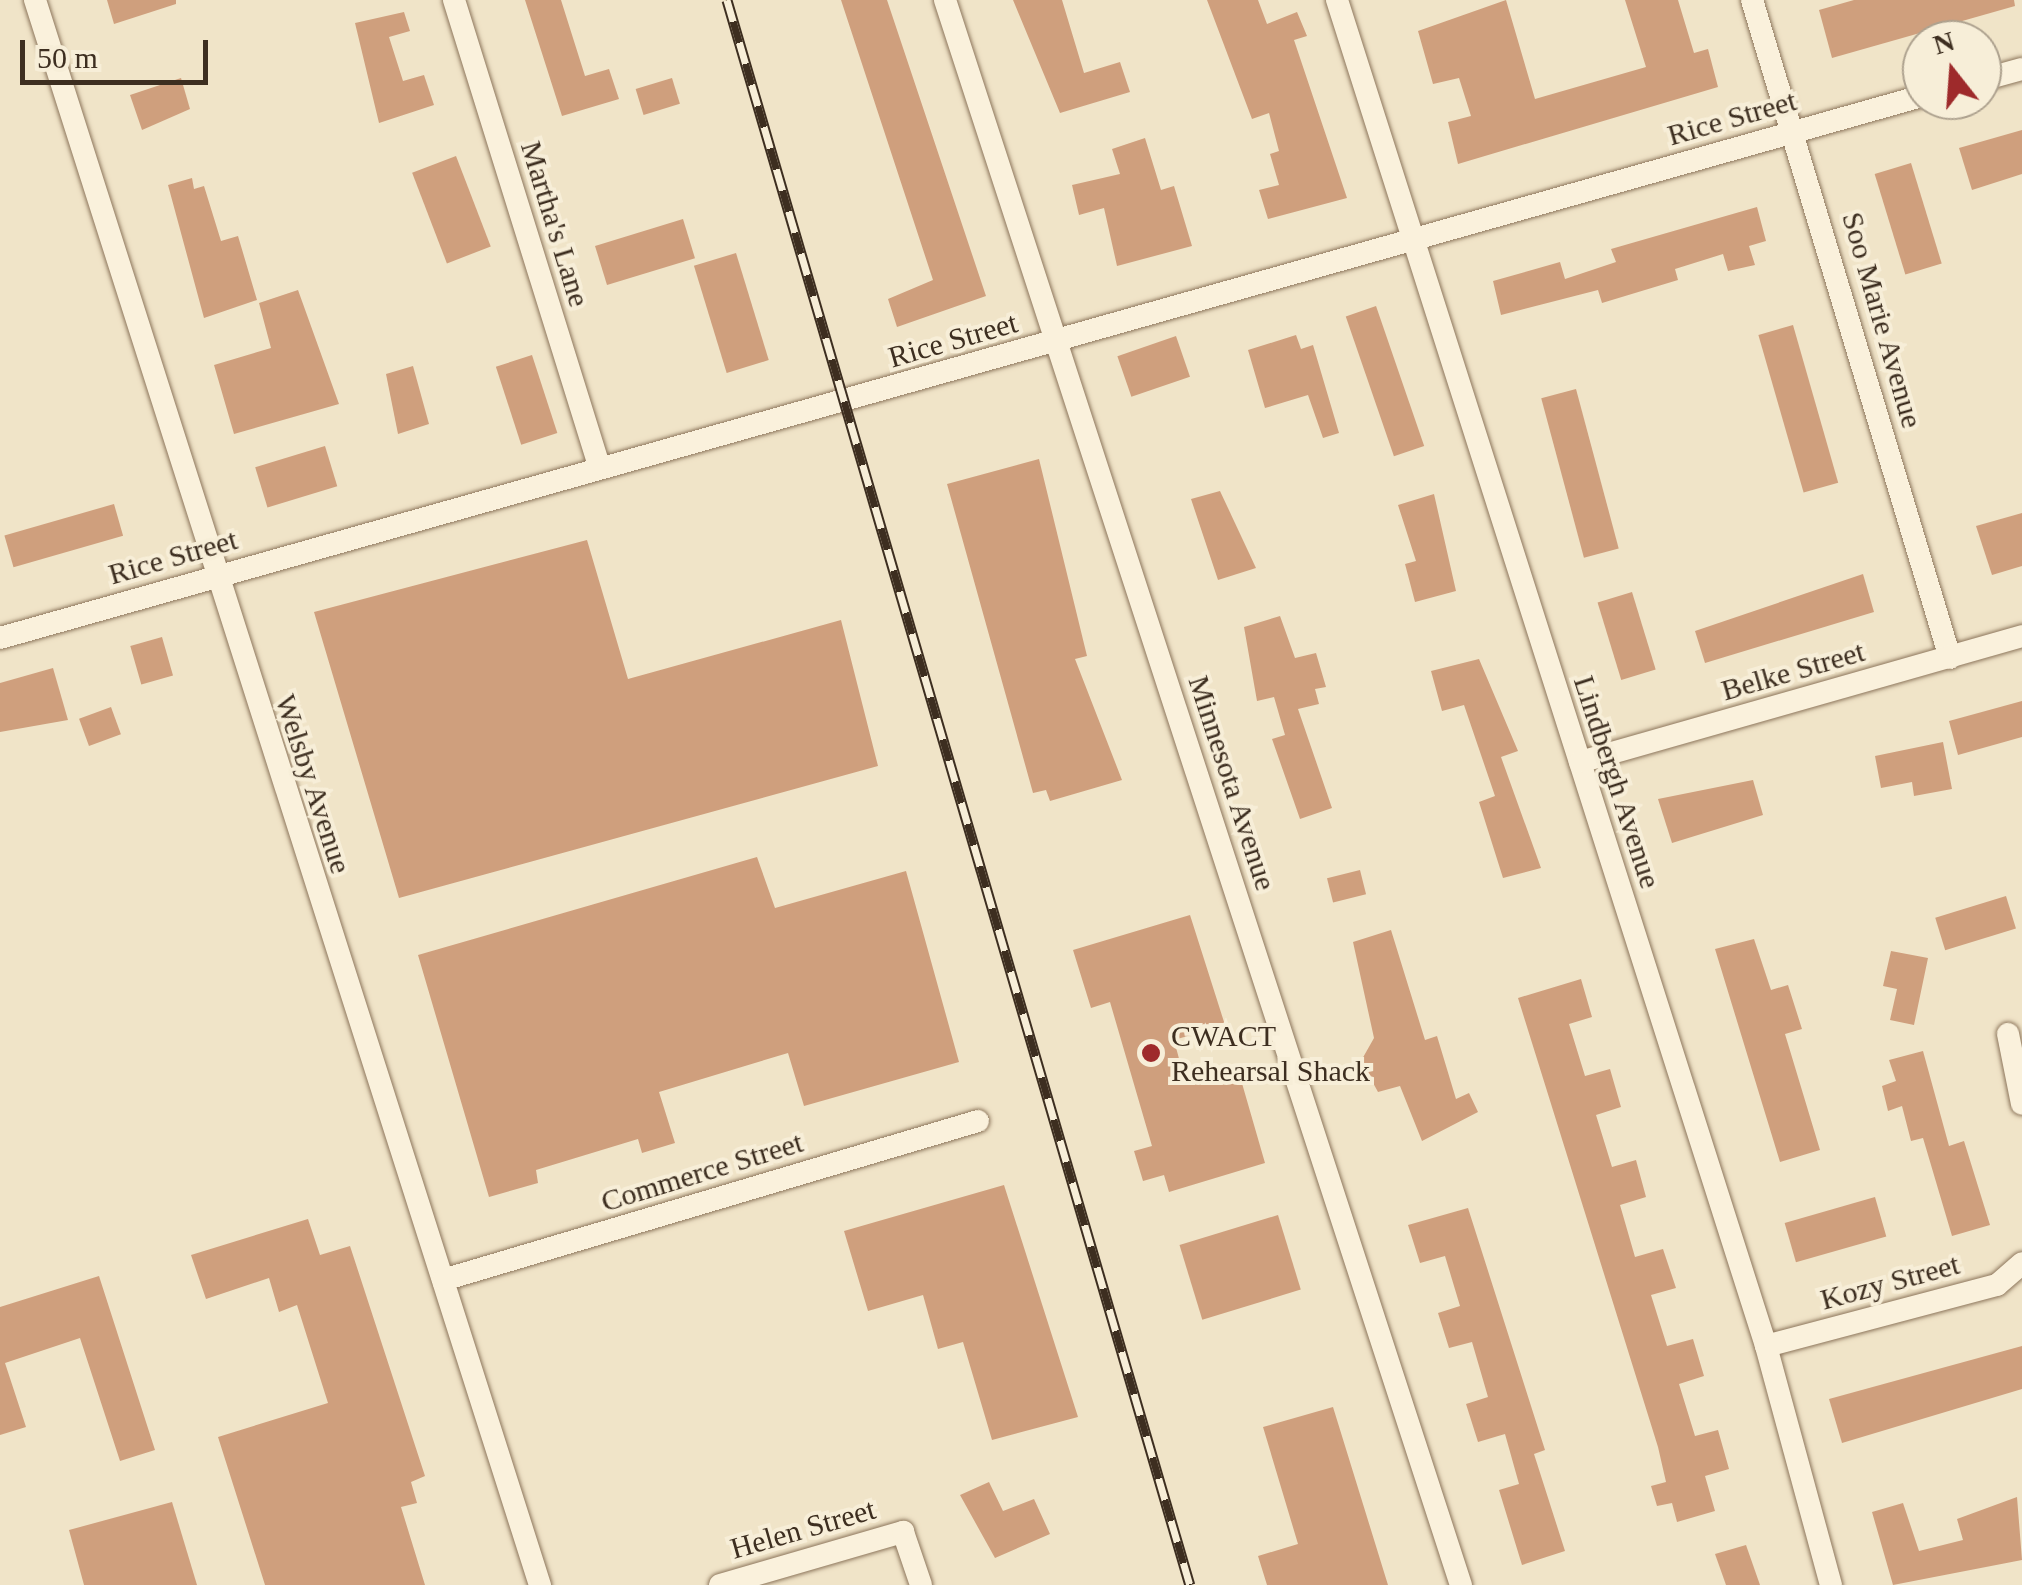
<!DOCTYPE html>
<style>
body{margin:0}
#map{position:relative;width:2022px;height:1585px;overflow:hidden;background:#f0e4c8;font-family:"Times New Roman",serif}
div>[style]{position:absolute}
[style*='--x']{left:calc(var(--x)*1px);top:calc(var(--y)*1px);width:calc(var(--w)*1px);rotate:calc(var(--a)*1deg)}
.building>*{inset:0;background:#cf9f7d;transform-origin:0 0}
.roads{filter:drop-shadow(0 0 2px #8d765c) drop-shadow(0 0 2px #8d765c)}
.minor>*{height:22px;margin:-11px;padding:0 11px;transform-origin:11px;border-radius:11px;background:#faf1dc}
.rail>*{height:11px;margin-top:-5.5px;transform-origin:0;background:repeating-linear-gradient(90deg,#f7eed8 0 22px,#3d2e20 0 44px);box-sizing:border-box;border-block:2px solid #3d2e20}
.dots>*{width:28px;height:28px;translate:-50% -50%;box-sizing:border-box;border:5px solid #f7eed8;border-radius:50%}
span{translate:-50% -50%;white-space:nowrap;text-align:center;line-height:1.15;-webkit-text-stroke:8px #f7eed8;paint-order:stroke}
.street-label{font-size:30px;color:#3d2e20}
.poi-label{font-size:30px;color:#3d2e20}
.left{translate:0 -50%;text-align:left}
.north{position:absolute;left:1902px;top:20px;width:100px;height:100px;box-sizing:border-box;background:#f7eed8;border:2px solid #ada18e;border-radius:50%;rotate:343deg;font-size:28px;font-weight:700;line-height:40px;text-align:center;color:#3d2e20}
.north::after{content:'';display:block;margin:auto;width:35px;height:45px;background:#9e2a2b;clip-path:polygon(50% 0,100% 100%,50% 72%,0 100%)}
.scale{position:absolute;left:20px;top:40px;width:188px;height:45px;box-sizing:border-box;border:5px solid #3d2e20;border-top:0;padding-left:12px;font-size:30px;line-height:35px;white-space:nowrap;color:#3d2e20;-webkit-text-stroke:8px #f7eed8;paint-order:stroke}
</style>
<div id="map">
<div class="building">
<div style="clip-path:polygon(107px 0,176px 0,176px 4px,114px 24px)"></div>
<div style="clip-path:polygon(525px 0,561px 0,585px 76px,609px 69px,619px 99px,562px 116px)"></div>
<div style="clip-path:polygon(841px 0,887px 0,986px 296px,897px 327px,888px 299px,933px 280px)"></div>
<div style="clip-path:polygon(1013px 0,1062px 0,1084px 73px,1120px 62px,1130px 92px,1060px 113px)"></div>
<div style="clip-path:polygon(1207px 0,1258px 0,1267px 24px,1297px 12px,1307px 36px,1294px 40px,1347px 198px,1268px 219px,1259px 190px,1279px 185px,1270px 154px,1279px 151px,1269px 113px,1252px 119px)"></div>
<div style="clip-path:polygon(1506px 0,1535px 99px,1646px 67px,1625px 0,1678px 0,1694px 53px,1708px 49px,1718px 87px,1458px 164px,1448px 122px,1471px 116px,1459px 78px,1433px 84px,1418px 31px)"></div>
<div style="clip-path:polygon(1854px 0,2014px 0,2015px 6px,1832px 58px,1819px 10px)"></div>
<div style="clip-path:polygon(404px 12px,410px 31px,389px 37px,403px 81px,424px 75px,434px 105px,379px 123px,355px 23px)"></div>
<div style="clip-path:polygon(181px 78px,190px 109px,142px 130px,130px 95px)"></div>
<div style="left:672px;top:78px;width:27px;height:38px;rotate:73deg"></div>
<div style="clip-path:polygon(2022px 130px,2022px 174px,1972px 190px,1959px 148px)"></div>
<div style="clip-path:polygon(1145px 138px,1161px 190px,1174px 186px,1192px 246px,1117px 266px,1104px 208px,1079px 215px,1072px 185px,1120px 174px,1112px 149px)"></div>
<div style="left:456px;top:156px;width:97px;height:47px;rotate:69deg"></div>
<div style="left:1911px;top:163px;width:105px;height:38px;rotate:73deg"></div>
<div style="clip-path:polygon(192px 178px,194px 189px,204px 186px,221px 241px,238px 236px,257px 300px,204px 318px,168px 185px)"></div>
<div style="clip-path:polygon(1757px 207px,1766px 241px,1749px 246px,1755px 265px,1728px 271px,1723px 254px,1675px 269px,1678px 280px,1602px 303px,1598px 290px,1501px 315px,1493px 281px,1560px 262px,1565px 279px,1616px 262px,1611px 249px)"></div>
<div style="left:683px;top:219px;width:41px;height:92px;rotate:73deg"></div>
<div style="left:736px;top:253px;width:112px;height:44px;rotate:73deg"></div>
<div style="clip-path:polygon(298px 290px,339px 404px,234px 434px,214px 365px,271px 348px,259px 303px)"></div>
<div style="left:1376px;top:306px;width:148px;height:32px;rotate:71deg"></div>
<div style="left:1793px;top:325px;width:164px;height:36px;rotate:74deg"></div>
<div style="clip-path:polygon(1296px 335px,1301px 349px,1313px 345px,1339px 433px,1323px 438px,1308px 395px,1265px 408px,1248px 350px)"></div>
<div style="left:1176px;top:336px;width:43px;height:62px;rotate:71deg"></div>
<div style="left:532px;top:355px;width:82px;height:38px;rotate:72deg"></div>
<div style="clip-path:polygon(413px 366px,429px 424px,398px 434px,386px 374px)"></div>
<div style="left:1576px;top:389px;width:165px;height:36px;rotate:75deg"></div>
<div style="left:325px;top:446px;width:42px;height:73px;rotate:73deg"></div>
<div style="clip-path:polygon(1039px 459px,1087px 656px,1075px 659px,1122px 780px,1050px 801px,1046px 790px,1033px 793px,947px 484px)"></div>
<div style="clip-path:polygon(1220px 491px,1256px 568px,1218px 580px,1191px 499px)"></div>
<div style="clip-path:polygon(1434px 494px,1456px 591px,1415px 602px,1405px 564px,1416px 561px,1398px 505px)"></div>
<div style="left:114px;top:504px;width:33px;height:114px;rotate:74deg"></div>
<div style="clip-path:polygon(2022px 513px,2022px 566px,1992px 575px,1976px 526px)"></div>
<div style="clip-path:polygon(587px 540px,628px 679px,841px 620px,878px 766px,399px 898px,314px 612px)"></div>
<div style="clip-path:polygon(1863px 574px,1874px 612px,1705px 663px,1695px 631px)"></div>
<div style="left:1632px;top:592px;width:81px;height:36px;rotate:73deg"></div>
<div style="clip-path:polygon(1280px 616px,1295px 658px,1316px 653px,1326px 687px,1315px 689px,1319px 704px,1298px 709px,1332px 808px,1300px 819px,1272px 739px,1285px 735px,1274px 697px,1257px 701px,1244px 627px)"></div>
<div style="left:162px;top:637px;width:40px;height:33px;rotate:74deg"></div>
<div style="clip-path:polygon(1479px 659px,1518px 751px,1501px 757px,1541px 868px,1503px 878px,1479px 802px,1495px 796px,1464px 705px,1442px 711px,1431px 671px)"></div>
<div style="clip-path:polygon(53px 668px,68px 720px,0 732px,0 683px)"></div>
<div style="clip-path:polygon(2022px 701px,2022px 737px,1958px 755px,1949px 721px)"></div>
<div style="left:111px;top:707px;width:29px;height:34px;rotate:70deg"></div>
<div style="clip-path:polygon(1943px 742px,1952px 789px,1914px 796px,1912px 782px,1881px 788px,1875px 756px)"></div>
<div style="clip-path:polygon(1753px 780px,1763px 815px,1672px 843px,1658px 799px)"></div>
<div style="clip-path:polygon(757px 857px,775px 908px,906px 871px,959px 1062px,804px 1106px,788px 1053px,659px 1092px,675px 1143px,642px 1153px,638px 1139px,536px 1170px,538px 1183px,489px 1197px,418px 955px)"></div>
<div style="left:1360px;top:870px;width:25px;height:34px;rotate:76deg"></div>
<div style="left:2006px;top:896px;width:34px;height:74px;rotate:73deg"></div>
<div style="clip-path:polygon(1190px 915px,1225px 1025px,1174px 1040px,1185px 1081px,1237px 1066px,1265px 1163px,1169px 1192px,1164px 1175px,1143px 1181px,1134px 1151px,1152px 1146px,1110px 1002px,1091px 1008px,1073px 950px)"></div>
<div style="clip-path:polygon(1391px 930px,1425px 1040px,1437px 1036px,1456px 1099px,1469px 1093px,1478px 1112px,1422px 1141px,1400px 1086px,1378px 1092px,1361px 1061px,1374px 1038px,1353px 942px)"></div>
<div style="clip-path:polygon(1754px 939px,1771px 990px,1788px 985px,1802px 1029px,1785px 1034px,1820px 1150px,1780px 1162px,1715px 949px)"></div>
<div style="clip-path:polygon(1891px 951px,1928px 958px,1914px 1025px,1890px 1020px,1897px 989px,1883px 986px)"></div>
<div style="clip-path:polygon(1581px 979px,1592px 1017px,1569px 1024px,1585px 1076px,1610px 1069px,1621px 1107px,1596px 1115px,1612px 1167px,1636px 1160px,1646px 1197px,1620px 1205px,1635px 1257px,1663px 1249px,1676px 1288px,1651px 1295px,1667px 1346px,1693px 1339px,1704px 1376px,1679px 1384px,1695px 1436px,1718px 1430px,1729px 1469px,1705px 1476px,1715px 1511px,1677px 1522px,1672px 1503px,1657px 1506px,1651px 1486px,1666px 1482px,1658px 1447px,1518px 998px)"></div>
<div style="clip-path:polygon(1923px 1051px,1949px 1146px,1964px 1141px,1990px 1225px,1952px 1236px,1923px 1138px,1911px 1141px,1902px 1106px,1888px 1111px,1882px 1086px,1896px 1081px,1889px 1060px)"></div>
<div style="clip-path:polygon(1004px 1185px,1078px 1417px,992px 1440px,963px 1342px,938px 1349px,923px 1295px,868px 1311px,844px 1231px)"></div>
<div style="left:1875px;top:1197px;width:41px;height:94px;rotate:74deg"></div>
<div style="clip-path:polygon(1468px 1208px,1545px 1450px,1534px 1454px,1565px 1551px,1522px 1565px,1499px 1490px,1519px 1484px,1505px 1434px,1478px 1442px,1466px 1404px,1488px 1397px,1472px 1342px,1449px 1348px,1438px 1313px,1460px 1306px,1445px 1256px,1420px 1263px,1408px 1225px)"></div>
<div style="left:1278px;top:1215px;width:78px;height:103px;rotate:73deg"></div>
<div style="clip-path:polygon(308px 1219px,320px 1255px,350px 1246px,425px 1476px,411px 1482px,417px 1503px,401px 1507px,425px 1585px,265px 1585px,218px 1437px,328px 1403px,297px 1305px,279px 1312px,269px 1278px,206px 1299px,191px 1255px)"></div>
<div style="clip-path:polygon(99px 1276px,155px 1450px,120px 1461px,80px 1338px,5px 1363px,26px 1427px,0 1435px,0 1307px)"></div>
<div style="clip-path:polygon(2022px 1346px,2022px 1389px,1842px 1443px,1829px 1399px)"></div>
<div style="clip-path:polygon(1333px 1407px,1388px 1585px,1267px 1585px,1258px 1556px,1298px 1544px,1263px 1427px)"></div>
<div style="clip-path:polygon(989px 1482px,1003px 1511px,1034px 1499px,1050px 1534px,995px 1558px,960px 1495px)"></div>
<div style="clip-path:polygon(2017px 1497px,2022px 1560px,1893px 1585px,1872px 1512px,1903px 1503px,1919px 1551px,1963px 1540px,1957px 1519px)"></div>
<div style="clip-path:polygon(172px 1502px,197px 1585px,84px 1585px,69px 1530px)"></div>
<div style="clip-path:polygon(1746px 1545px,1760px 1585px,1726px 1585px,1715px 1554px)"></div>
</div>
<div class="roads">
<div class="minor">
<div style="--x:35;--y:0;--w:1664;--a:72.33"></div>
<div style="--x:454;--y:0;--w:488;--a:72.7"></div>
<div style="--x:945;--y:0;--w:1667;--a:71.97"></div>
<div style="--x:1337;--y:0;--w:1413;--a:72.32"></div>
<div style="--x:1766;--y:1346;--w:248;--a:74.8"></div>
<div style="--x:1752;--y:0;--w:687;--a:73.25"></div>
<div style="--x:1982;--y:80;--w:41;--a:-15.4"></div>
<div style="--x:0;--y:638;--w:1997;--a:-15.75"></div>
<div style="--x:1580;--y:762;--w:460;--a:-15.9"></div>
<div style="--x:2008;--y:1034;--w:71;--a:78.7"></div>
<div style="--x:443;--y:1280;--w:558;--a:-16.55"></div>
<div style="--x:1766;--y:1346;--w:239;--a:-14.8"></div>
<div style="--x:1997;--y:1285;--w:33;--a:-41"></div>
<div style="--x:720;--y:1585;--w:191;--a:-16.2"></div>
<div style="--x:903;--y:1532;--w:56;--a:71.2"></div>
</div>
</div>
<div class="rail">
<div style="--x:727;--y:0;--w:1651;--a:73.72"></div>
</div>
<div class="dots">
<div style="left:1151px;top:1053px;background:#9e2a2b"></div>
</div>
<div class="street-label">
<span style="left:1732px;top:118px;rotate:-16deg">Rice Street</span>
<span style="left:555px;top:224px;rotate:73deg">Martha's Lane</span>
<span style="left:1882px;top:320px;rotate:74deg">Soo Marie Avenue</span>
<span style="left:953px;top:340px;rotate:-16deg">Rice Street</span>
<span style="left:173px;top:557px;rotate:-16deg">Rice Street</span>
<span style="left:1793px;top:671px;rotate:-16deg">Belke Street</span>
<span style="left:1617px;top:782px;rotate:72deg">Lindbergh Avenue</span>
<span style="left:1232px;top:783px;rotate:72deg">Minnesota Avenue</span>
<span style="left:313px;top:784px;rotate:72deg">Welsby Avenue</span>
<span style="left:702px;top:1172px;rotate:-17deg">Commerce Street</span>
<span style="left:1890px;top:1282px;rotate:-15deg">Kozy Street</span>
<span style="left:803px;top:1529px;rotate:-16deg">Helen Street</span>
</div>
<div class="poi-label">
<span class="left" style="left:1171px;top:1053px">CWACT<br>Rehearsal Shack</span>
</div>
<div class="north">N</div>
<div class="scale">50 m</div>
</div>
